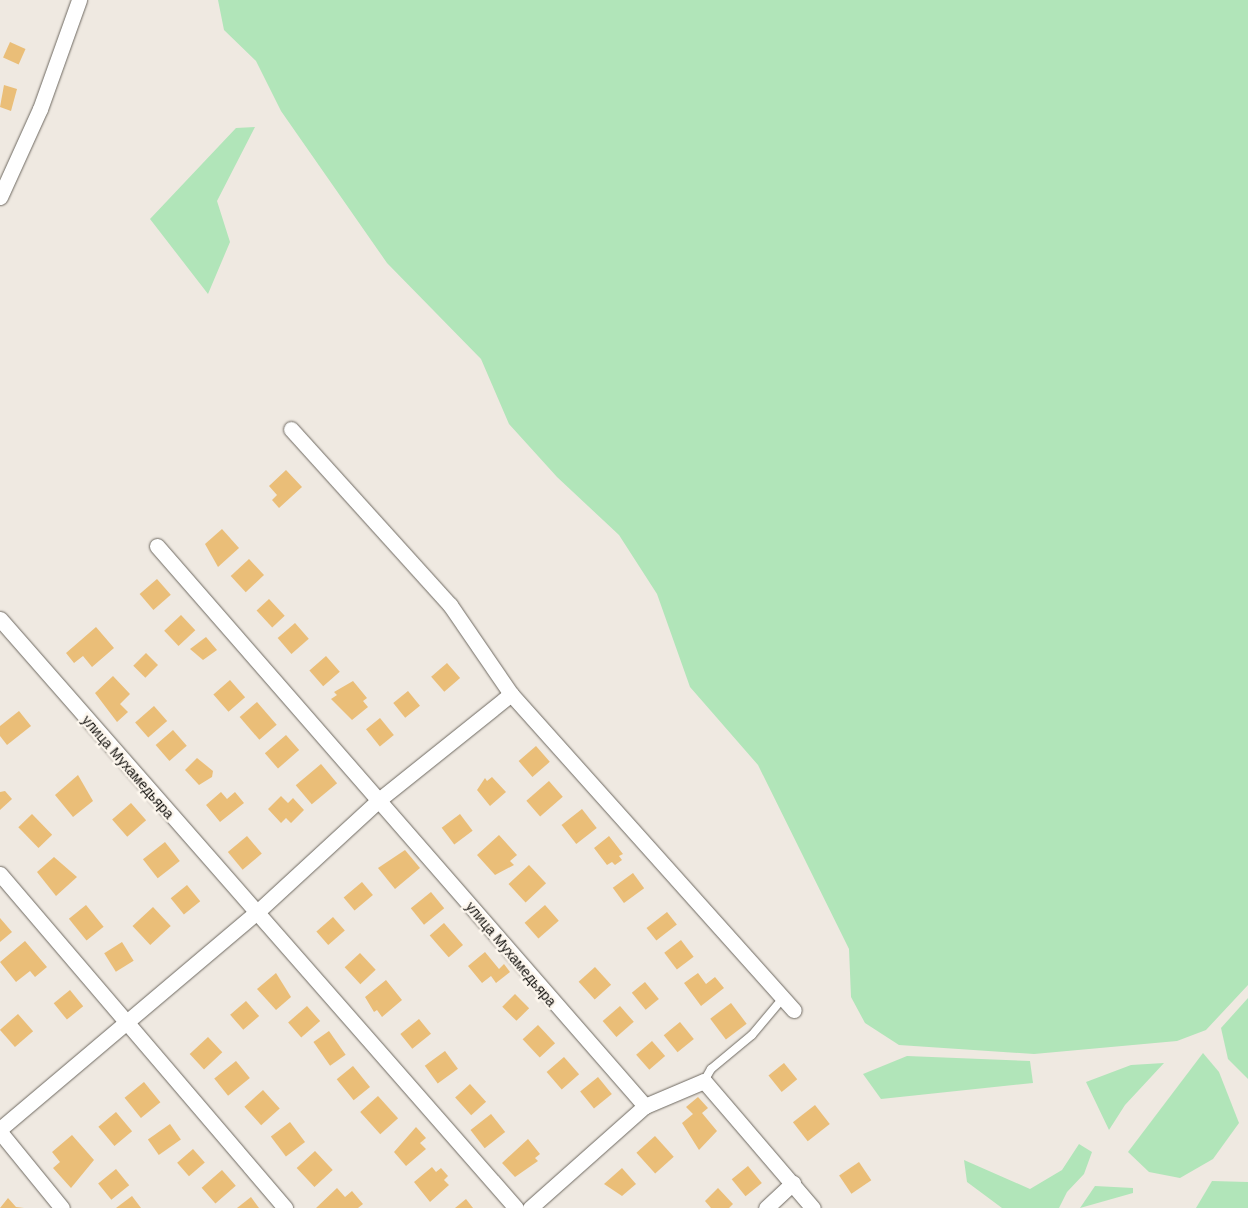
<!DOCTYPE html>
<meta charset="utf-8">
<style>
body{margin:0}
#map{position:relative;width:1248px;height:1208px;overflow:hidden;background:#efe9e1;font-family:Helvetica,sans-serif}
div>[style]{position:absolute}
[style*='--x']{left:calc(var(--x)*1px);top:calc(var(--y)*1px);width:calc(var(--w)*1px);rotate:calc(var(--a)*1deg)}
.green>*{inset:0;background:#b1e5b9}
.building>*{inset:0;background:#eabe78;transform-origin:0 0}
.roads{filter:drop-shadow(0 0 1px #6d6860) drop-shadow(0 0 1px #6d6860)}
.service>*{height:8px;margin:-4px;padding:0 4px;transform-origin:4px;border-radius:4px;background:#fff}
.minor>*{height:15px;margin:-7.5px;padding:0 7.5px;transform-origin:7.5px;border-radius:7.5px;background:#fff}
span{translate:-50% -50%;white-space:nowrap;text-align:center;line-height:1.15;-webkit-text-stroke:5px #fdf7ee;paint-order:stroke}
.street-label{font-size:14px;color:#12100d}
</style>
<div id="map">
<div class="green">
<div style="clip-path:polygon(218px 0,1248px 0,1248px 985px,1206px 1030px,1177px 1041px,1034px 1054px,899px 1045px,865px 1023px,851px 997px,849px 949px,758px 765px,690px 687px,657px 594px,619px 535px,557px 477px,509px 424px,481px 359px,387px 263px,281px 111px,256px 61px,224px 30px)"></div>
<div style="clip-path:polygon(255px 127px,217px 201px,230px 242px,208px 294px,150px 219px,236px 128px)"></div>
<div style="clip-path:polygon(1248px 998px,1248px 1079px,1228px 1059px,1221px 1028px)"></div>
<div style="clip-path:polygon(1203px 1053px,1219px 1072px,1239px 1123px,1213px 1159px,1180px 1178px,1149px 1172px,1128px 1152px)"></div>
<div style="clip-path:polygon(907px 1056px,1030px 1061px,1033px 1083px,881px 1099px,863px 1074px)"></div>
<div style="clip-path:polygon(1164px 1063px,1125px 1105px,1109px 1130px,1086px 1082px,1131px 1065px)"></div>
<div style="clip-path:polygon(1079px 1144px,1092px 1152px,1084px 1174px,1067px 1192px,1059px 1208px,1002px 1208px,967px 1182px,964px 1160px,1030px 1189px,1062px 1170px)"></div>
<div style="clip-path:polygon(1212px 1181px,1248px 1182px,1248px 1208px,1196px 1208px)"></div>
<div style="clip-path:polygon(1095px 1186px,1133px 1188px,1133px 1193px,1080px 1208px)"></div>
</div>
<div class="building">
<div style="left:10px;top:42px;width:17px;height:17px;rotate:24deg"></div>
<div style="clip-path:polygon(4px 85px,17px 89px,11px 111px,0 107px)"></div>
<div style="clip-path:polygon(286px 470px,302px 487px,279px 508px,272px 500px,277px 495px,269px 486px)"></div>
<div style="clip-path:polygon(222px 529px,239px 548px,218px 567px,205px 544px)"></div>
<div style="left:249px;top:559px;width:22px;height:25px;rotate:47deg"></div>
<div style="left:157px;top:579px;width:21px;height:23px;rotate:49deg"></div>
<div style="left:269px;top:599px;width:23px;height:17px;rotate:47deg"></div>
<div style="left:181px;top:615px;width:21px;height:23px;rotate:47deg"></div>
<div style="left:295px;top:623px;width:21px;height:23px;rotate:49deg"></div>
<div style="clip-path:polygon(96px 627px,114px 648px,92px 667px,83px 656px,74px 663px,66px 653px)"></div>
<div style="clip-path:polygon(206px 637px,217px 650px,203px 660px,190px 649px)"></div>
<div style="left:146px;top:653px;width:17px;height:18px;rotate:45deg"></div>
<div style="left:326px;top:656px;width:21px;height:22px;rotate:49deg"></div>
<div style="left:447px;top:663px;width:20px;height:21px;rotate:49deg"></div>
<div style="clip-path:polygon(113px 676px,130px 694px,120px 704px,128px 712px,117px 722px,95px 693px)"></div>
<div style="left:230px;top:680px;width:23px;height:22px;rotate:49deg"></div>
<div style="clip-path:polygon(353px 681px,367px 698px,363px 701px,368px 707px,352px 720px,331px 699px,337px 695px,334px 692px)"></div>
<div style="left:408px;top:691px;width:19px;height:19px;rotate:51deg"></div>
<div style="left:257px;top:702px;width:30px;height:23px;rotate:49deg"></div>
<div style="left:154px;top:706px;width:20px;height:25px;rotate:49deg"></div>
<div style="clip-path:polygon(19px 711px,31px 726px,7px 745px,0 736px,0 726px)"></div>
<div style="left:380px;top:718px;width:22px;height:18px;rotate:51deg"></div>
<div style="left:173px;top:730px;width:21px;height:23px;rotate:49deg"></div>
<div style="left:286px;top:735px;width:20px;height:28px;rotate:49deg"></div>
<div style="left:536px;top:746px;width:21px;height:23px;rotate:49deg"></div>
<div style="clip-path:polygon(197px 758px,213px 771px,212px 777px,199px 785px,185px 770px)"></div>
<div style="left:321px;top:764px;width:25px;height:33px;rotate:50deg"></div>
<div style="clip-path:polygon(78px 775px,93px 801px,73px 817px,55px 795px)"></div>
<div style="clip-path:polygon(492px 777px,506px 792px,490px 806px,477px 790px,485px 778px,487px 781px)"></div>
<div style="left:549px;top:781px;width:21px;height:30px;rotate:49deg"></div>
<div style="clip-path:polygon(5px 791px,12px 799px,0 810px,0 792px)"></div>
<div style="clip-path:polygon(221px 792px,227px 799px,235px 792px,244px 803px,220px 822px,206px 805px)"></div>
<div style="clip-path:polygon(281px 796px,288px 803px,293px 798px,304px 810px,291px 823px,286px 818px,281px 823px,268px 809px)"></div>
<div style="left:131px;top:803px;width:23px;height:25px;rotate:49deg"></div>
<div style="left:582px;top:809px;width:24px;height:26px;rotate:52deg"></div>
<div style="left:32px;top:814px;width:29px;height:19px;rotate:46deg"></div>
<div style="left:460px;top:814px;width:21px;height:23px;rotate:53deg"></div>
<div style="clip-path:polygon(499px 835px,517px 855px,510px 861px,514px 865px,495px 875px,477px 855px)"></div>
<div style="left:247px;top:836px;width:23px;height:25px;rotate:50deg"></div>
<div style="clip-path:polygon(609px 836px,623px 854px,619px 856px,622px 860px,615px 865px,612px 862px,607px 865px,594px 848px)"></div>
<div style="left:165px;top:842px;width:24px;height:28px;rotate:52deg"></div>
<div style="clip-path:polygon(405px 850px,420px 868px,395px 889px,378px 868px)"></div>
<div style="clip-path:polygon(54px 857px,77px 877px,56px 896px,37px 872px)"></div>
<div style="left:529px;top:865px;width:25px;height:28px;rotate:47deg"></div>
<div style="left:633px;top:873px;width:19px;height:25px;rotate:54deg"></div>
<div style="left:362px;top:882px;width:17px;height:24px;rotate:50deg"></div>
<div style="left:187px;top:885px;width:21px;height:21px;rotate:51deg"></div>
<div style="left:431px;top:892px;width:21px;height:26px;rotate:51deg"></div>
<div style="left:86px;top:905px;width:28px;height:22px;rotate:51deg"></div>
<div style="left:545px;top:905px;width:21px;height:27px;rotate:49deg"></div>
<div style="left:153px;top:907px;width:26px;height:28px;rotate:47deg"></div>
<div style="left:667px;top:912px;width:16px;height:26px;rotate:52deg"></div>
<div style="left:333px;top:917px;width:18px;height:22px;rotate:49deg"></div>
<div style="clip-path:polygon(0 918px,12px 932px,0 942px)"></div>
<div style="left:444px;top:923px;width:29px;height:19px;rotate:49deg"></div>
<div style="left:681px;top:940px;width:21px;height:21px;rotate:53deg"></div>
<div style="clip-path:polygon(25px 941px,47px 967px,35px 977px,30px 971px,16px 982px,0 962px)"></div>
<div style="left:122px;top:942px;width:22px;height:21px;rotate:58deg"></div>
<div style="clip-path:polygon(485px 952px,499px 969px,504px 964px,510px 972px,496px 983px,491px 976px,482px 983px,468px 966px)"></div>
<div style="left:360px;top:953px;width:23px;height:21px;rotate:47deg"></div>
<div style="left:595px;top:967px;width:24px;height:22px;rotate:48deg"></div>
<div style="clip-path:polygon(276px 973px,291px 997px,276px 1010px,257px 989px)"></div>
<div style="clip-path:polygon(698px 973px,706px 984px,715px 977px,724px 988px,701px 1006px,684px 983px)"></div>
<div style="clip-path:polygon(386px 980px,402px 1000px,382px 1017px,377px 1010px,374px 1012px,365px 997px)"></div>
<div style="left:645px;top:982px;width:22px;height:17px;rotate:51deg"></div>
<div style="left:70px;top:990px;width:21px;height:21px;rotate:51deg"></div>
<div style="left:515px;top:994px;width:20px;height:18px;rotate:45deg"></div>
<div style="left:246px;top:1001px;width:20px;height:21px;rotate:49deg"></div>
<div style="left:731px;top:1003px;width:26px;height:26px;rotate:53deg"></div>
<div style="left:307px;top:1006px;width:20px;height:25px;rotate:49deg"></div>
<div style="left:620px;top:1006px;width:21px;height:23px;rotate:49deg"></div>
<div style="left:18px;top:1014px;width:23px;height:24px;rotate:49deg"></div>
<div style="left:419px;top:1019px;width:19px;height:24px;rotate:51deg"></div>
<div style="left:680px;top:1022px;width:22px;height:21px;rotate:51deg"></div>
<div style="left:538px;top:1025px;width:25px;height:21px;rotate:47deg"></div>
<div style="left:329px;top:1031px;width:29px;height:19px;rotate:55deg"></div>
<div style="left:208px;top:1037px;width:21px;height:25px;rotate:47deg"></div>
<div style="left:652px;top:1041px;width:20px;height:21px;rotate:49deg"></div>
<div style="left:445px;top:1051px;width:22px;height:25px;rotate:54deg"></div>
<div style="left:564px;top:1057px;width:23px;height:23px;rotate:49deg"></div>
<div style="left:236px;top:1061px;width:22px;height:28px;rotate:51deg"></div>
<div style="left:784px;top:1063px;width:21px;height:20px;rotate:51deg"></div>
<div style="left:353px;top:1066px;width:27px;height:21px;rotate:51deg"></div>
<div style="left:598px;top:1077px;width:22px;height:23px;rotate:51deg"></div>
<div style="left:144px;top:1082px;width:26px;height:25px;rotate:51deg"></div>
<div style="left:470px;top:1084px;width:24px;height:20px;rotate:48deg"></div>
<div style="left:263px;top:1090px;width:25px;height:25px;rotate:48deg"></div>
<div style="left:378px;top:1096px;width:30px;height:24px;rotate:48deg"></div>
<div style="clip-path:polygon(698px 1097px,708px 1108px,702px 1113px,717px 1131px,699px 1150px,682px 1123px,693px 1114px,686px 1107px)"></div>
<div style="left:815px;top:1105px;width:24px;height:28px;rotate:52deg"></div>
<div style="left:116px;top:1112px;width:25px;height:23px;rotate:50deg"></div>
<div style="left:491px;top:1114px;width:23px;height:26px;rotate:52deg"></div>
<div style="left:290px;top:1122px;width:25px;height:24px;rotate:53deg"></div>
<div style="left:170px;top:1124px;width:19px;height:27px;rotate:55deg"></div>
<div style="clip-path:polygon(416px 1127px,426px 1138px,420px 1143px,426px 1149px,406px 1166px,394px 1152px)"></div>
<div style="clip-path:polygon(72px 1135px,94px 1160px,71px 1188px,53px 1168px,60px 1162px,52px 1152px)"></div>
<div style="left:655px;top:1136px;width:28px;height:25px;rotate:48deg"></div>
<div style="clip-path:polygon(528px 1139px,540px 1154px,535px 1158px,538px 1161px,515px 1177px,502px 1163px)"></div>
<div style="left:193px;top:1149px;width:18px;height:21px;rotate:49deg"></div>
<div style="left:315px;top:1151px;width:26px;height:25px;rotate:47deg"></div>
<div style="left:859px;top:1162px;width:22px;height:24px;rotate:56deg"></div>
<div style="left:748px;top:1166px;width:22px;height:21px;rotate:51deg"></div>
<div style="clip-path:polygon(432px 1167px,436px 1172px,441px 1168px,448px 1176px,444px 1180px,449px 1185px,430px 1202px,414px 1182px)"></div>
<div style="clip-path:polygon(622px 1168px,636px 1184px,622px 1196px,604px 1184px)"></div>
<div style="left:116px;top:1169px;width:21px;height:23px;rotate:51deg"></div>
<div style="left:222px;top:1170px;width:21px;height:27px;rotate:49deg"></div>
<div style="clip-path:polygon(337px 1188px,345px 1197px,352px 1191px,363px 1204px,358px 1208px,316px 1208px)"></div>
<div style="clip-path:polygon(718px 1188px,733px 1204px,729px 1208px,711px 1208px,705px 1201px)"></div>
<div style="clip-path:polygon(132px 1196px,141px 1208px,116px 1208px)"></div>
<div style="clip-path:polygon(251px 1197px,259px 1208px,237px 1208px)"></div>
<div style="clip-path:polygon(8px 1198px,16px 1207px,24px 1208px,0 1208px)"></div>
<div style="clip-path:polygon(466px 1199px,473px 1208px,455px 1208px)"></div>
</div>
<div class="roads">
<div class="service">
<div style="--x:704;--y:1081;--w:14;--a:-60"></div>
<div style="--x:711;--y:1069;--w:53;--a:-39.7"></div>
<div style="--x:752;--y:1035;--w:48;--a:-50"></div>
</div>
<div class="minor">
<div style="--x:0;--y:197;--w:97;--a:-65.6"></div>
<div style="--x:40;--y:109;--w:116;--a:-70.3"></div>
<div style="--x:291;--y:429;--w:237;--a:47.9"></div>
<div style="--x:450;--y:605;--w:108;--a:55.6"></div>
<div style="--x:511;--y:694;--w:424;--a:48.2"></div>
<div style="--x:157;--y:546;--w:743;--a:48.93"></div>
<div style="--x:0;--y:619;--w:783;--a:48.78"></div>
<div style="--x:0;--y:874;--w:439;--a:49.5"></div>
<div style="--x:0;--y:1129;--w:335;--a:-40.2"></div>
<div style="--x:256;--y:913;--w:168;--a:-42.6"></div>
<div style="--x:380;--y:799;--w:168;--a:-38.7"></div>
<div style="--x:0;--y:1132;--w:98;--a:50.8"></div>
<div style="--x:530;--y:1208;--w:154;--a:-41.6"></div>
<div style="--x:645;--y:1106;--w:64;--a:-23"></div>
<div style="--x:704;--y:1081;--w:167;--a:49.4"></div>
<div style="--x:766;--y:1208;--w:37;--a:-43"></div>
</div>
</div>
<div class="street-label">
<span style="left:128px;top:767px;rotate:49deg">улица Мухамедьяра</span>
<span style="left:511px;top:954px;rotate:50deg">улица Мухамедьяра</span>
</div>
</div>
